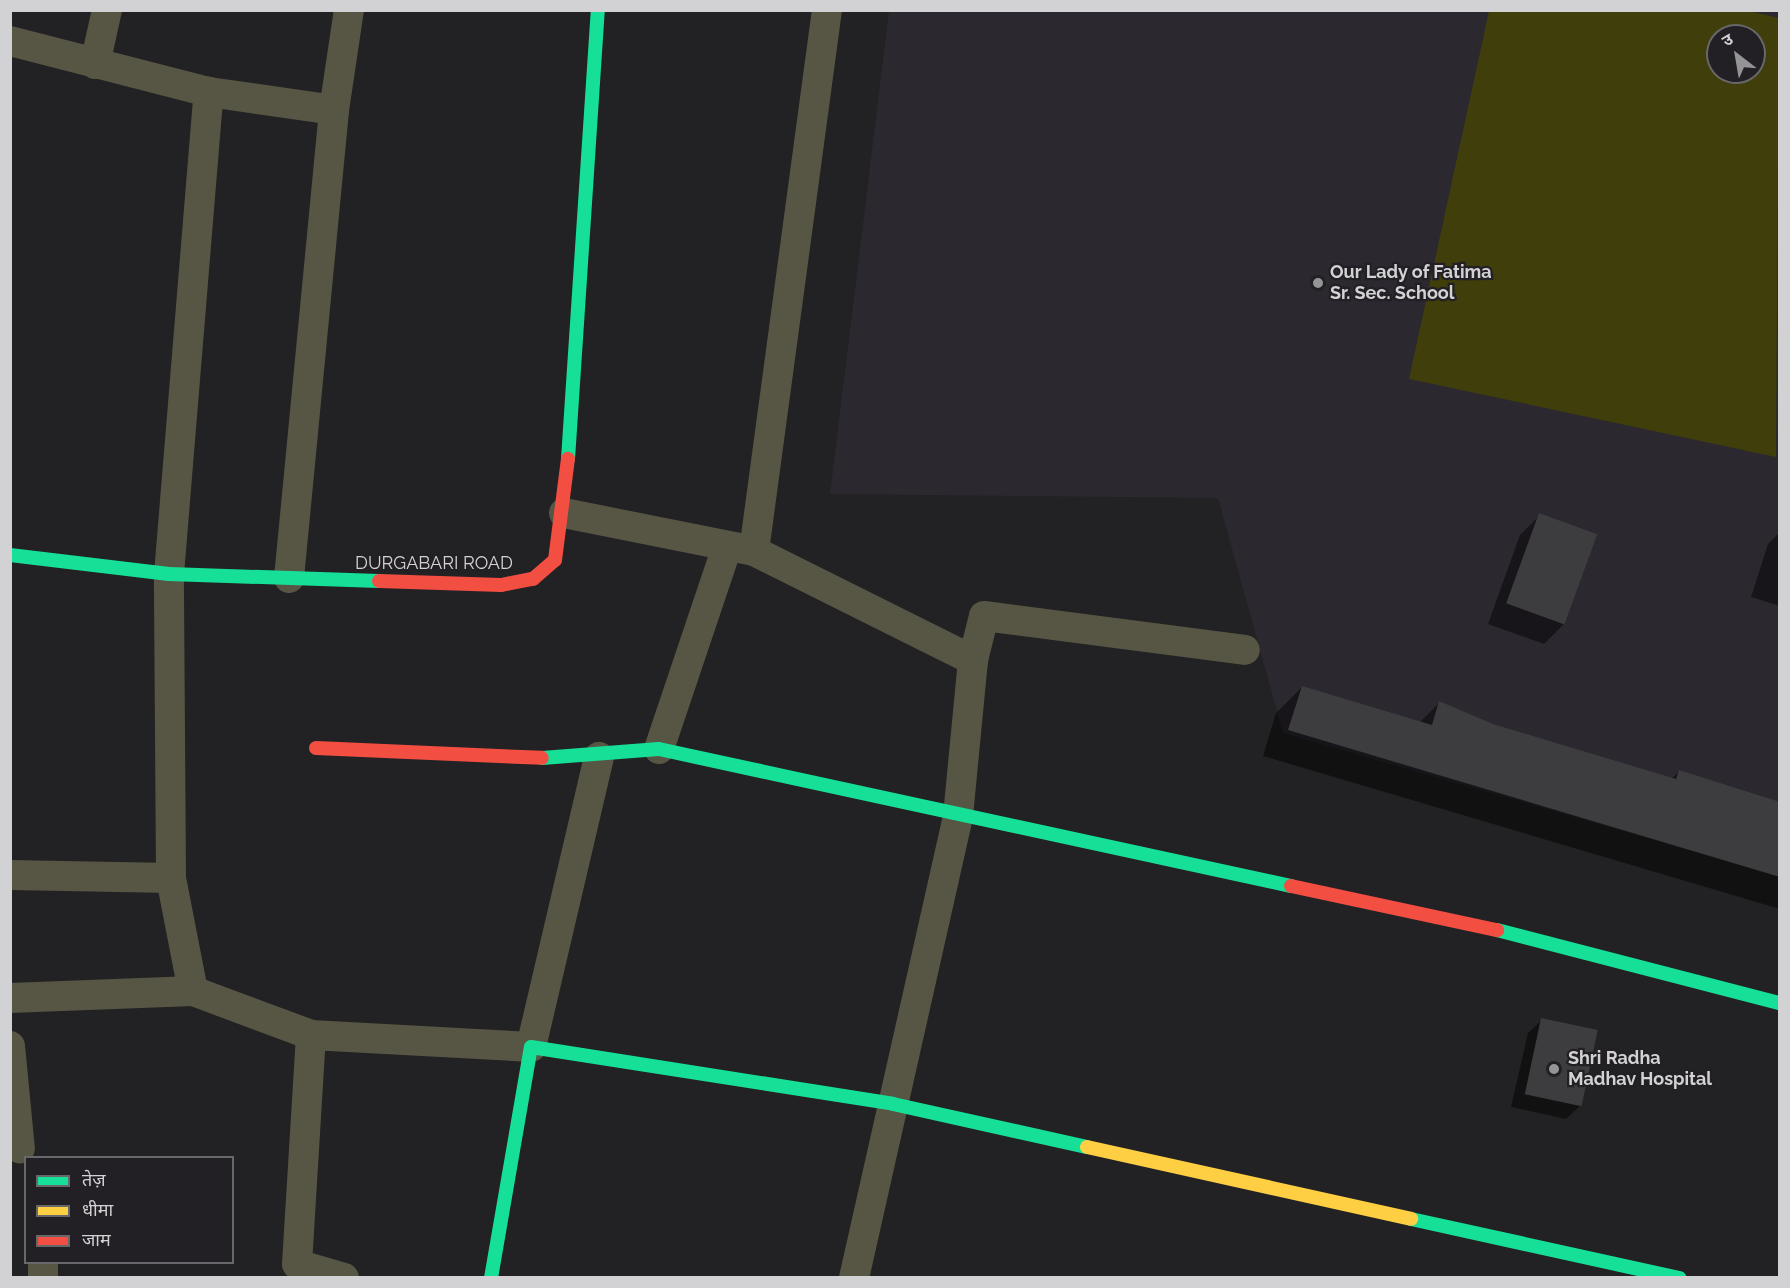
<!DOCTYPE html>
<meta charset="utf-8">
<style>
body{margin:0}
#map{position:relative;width:1790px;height:1288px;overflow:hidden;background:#222123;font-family:Raleway,"Noto Sans Devanagari",sans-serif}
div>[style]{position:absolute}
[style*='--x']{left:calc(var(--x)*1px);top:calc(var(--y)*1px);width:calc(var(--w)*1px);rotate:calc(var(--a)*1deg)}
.built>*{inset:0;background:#2b2830}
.green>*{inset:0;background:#403e0a}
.shadow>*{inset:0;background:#0007}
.building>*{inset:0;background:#3d3c3e;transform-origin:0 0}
.street>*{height:30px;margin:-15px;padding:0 15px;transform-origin:15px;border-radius:15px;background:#575644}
.fast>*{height:14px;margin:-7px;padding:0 7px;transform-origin:7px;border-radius:7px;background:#16e098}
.slow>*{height:14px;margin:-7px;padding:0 7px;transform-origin:7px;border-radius:7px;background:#ffcf43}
.jam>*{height:14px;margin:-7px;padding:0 7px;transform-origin:7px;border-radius:7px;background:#f24e42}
.dots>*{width:16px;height:16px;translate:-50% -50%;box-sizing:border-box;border:3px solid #222024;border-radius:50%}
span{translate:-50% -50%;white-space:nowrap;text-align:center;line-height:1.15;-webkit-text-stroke:4.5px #222024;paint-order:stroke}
.poi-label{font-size:18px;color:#d2d1d4;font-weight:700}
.left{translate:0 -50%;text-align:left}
.street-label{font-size:18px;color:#d2d1d4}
.frame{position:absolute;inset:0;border:12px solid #d2d1d4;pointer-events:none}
.legend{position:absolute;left:24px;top:1156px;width:210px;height:108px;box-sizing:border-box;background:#222024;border:2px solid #68676a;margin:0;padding:8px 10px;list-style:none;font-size:18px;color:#d2d1d4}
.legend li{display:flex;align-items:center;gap:12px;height:30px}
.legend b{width:30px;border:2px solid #68676a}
.north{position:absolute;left:1706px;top:24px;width:60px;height:60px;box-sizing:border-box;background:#222024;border:2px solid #68676a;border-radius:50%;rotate:329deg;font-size:16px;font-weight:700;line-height:24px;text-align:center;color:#d2d1d4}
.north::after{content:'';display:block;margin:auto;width:21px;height:27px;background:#949396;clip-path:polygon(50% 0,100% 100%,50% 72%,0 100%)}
</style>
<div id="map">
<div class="built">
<div style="clip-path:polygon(evenodd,889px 11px,1779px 11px,1779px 876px,1283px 733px,1218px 498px,830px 494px,889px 11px,1718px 36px,1754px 36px,1754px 72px,1718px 72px,1718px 36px)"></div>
</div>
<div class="green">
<div style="clip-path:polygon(evenodd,1744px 10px,1779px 18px,1776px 457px,1409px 379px,1489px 11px,1744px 10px,1718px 36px,1754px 36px,1754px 72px,1718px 72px,1718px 36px)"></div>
</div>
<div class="shadow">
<div style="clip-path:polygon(1540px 515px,1595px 535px,1564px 624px,1544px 644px,1488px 624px,1520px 535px)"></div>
<div style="clip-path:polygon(1780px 532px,1780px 606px,1751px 597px,1768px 544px)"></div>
<div style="clip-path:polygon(1302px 687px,1419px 723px,1439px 703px,1493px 726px,1671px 779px,1679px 772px,1780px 805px,1780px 909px,1263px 756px,1276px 713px)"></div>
<div style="clip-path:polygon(1542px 1020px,1580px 1106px,1566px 1119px,1511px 1107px,1528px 1033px)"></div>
</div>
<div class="building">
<div style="left:1539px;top:513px;width:62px;height:96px;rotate:20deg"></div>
<div style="clip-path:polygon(1302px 686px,1432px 725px,1439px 701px,1493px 724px,1676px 779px,1679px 770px,1780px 802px,1780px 877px,1288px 730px)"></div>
<div style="left:1541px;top:1018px;width:58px;height:78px;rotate:12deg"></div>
</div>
<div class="street">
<div style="--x:10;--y:41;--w:205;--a:14.4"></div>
<div style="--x:209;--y:92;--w:126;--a:8.2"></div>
<div style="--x:95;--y:64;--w:55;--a:-77.5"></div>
<div style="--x:564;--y:513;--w:194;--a:11.3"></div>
<div style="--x:754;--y:551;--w:245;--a:26.5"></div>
<div style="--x:754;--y:551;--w:546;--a:-82.32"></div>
<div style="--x:289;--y:578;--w:470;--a:-84.5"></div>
<div style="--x:334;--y:110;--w:101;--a:-81.5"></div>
<div style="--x:659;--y:749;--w:210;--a:-71.4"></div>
<div style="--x:10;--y:875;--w:161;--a:1.1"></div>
<div style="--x:171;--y:878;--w:304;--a:-90.4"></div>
<div style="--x:169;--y:574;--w:484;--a:-85.3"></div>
<div style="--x:171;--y:878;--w:115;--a:79"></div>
<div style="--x:10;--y:998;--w:183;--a:-2.2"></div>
<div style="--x:193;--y:991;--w:126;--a:20.4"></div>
<div style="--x:311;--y:1035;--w:220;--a:3.1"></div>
<div style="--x:531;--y:1047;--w:298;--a:-76.8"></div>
<div style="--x:311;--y:1035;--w:229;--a:93.5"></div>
<div style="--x:297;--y:1264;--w:49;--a:16.6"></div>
<div style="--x:10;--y:1046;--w:103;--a:84.5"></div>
<div style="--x:43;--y:1278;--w:16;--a:-90"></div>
<div style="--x:854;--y:1278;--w:474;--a:-77.3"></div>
<div style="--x:958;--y:816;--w:157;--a:-84.5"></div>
<div style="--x:973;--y:660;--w:45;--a:-76"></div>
<div style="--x:984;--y:616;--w:263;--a:7.4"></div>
</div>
<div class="fast">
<div style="--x:568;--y:459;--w:450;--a:-86.2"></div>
<div style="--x:10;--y:555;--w:160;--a:6.8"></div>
<div style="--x:169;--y:574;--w:210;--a:1.9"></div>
<div style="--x:542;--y:758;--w:117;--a:-4.4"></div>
<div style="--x:659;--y:749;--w:647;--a:12.23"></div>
<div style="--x:1497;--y:930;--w:292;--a:14.5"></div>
<div style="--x:1411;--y:1219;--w:275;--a:12.4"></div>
<div style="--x:491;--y:1278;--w:234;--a:-80.2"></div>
<div style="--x:531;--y:1047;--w:366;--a:8.9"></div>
<div style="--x:893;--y:1104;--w:199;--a:12.5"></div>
</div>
<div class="slow">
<div style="--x:1087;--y:1147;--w:332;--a:12.5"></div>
</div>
<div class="jam">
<div style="--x:379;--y:581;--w:122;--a:1.9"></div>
<div style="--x:501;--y:585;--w:33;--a:-11"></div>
<div style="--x:533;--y:579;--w:29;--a:-41"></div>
<div style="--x:555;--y:560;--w:102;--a:-82.7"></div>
<div style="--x:316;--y:748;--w:226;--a:2.5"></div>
<div style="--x:1291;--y:886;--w:211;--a:12.1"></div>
</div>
<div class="dots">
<div style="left:1318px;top:283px;background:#949396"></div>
<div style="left:1554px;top:1069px;background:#949396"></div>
</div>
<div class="poi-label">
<span class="left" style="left:1330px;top:283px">Our Lady of Fatima<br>Sr. Sec. School</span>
<span class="left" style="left:1568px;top:1069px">Shri Radha<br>Madhav Hospital</span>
</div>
<div class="street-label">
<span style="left:434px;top:563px">DURGABARI ROAD</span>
</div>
<div class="frame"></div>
<ul class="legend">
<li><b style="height:8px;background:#16e098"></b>तेज़</li>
<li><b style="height:8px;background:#ffcf43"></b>धीमा</li>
<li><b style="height:8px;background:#f24e42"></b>जाम</li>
</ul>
<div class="north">उ</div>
</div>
